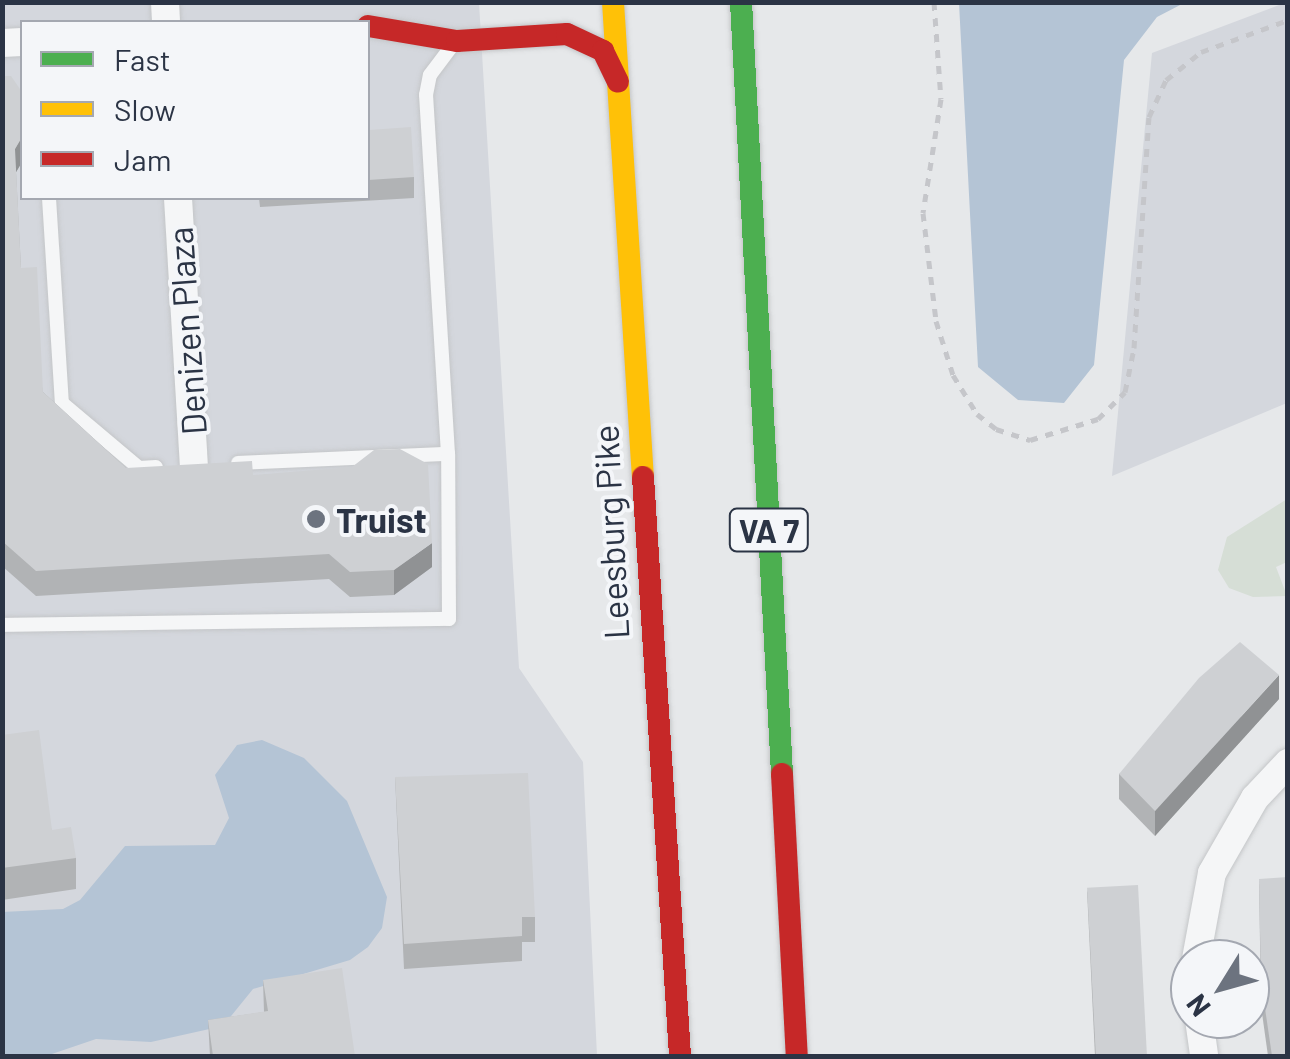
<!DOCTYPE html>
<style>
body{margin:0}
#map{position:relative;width:1290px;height:1059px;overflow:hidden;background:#e6e8ea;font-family:Barlow,sans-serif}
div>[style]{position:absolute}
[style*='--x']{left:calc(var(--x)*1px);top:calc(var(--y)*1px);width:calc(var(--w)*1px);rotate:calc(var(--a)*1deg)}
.built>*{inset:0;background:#d4d7dd}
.green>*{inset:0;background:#d6ded6}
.water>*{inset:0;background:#b4c4d5}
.path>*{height:5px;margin-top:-2.5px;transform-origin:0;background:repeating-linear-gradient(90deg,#c5c6ca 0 8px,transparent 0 16px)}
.roads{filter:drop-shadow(0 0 2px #c4c6c8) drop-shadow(0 0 2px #c4c6c8)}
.lane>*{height:14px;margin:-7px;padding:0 7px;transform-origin:7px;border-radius:7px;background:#f5f6f7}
.street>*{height:28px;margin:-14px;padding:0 14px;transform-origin:14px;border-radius:14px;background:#f5f6f7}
.fast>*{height:22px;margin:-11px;padding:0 11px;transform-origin:11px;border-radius:11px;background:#4caf50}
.slow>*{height:22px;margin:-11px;padding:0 11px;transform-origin:11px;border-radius:11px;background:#ffc107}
.jam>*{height:22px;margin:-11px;padding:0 11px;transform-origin:11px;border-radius:11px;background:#c62828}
.wall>*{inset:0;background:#b1b3b5}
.shaded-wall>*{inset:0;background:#909294}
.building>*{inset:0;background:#ced0d3;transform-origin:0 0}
.dots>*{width:28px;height:28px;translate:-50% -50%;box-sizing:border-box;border:5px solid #f4f6f9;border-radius:50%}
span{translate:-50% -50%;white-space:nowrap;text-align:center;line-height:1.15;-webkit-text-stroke:8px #f4f6f9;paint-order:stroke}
.shield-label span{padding:2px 8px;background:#f4f6f9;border:2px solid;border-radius:8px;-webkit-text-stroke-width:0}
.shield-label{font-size:32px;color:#2b3445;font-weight:700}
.street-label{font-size:35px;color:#2b3445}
.poi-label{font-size:35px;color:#2b3445;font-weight:700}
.left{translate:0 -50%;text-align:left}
.frame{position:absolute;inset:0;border:5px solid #2b3445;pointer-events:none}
.legend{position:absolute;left:20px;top:20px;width:350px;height:180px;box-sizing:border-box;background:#f4f6f9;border:2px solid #a4a8b1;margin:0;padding:12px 18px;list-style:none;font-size:30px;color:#2b3445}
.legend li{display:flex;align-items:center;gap:20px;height:50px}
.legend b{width:50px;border:2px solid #a4a8b1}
.north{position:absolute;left:1170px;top:939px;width:100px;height:100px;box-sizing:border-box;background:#f4f6f9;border:2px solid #a4a8b1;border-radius:50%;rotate:233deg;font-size:28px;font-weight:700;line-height:40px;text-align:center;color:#2b3445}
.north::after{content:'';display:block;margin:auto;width:35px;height:45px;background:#6c737f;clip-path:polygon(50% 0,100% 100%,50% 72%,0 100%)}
</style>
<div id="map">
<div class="built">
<div style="clip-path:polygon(1287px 2px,1287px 403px,1112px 476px,1152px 53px)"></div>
<div style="clip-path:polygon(evenodd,2px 3px,479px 3px,519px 668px,583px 762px,597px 1056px,3px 1056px,2px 3px,22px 22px,368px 22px,368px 198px,22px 198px,22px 22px)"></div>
</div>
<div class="green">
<div style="clip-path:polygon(1287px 499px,1287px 562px,1276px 567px,1287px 596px,1253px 597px,1229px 588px,1218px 570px,1227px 537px)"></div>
</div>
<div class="water">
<div style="clip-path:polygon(959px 3px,1184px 3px,1157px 17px,1124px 60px,1094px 365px,1064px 403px,1018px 400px,978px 367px)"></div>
<div style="clip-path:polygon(262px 740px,304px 758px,347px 801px,387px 897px,382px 928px,368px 947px,350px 960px,253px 989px,223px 1026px,151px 1042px,96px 1039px,46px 1056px,3px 1056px,2px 912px,63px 909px,80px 900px,125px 846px,215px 845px,229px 818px,215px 775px,237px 745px)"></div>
</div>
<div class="path">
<div style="--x:934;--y:2;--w:97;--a:85.9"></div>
<div style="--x:941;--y:99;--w:115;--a:99"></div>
<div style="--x:923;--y:213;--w:109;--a:83.1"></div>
<div style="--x:936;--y:321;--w:57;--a:72.5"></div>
<div style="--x:953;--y:375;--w:46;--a:58.4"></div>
<div style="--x:977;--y:414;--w:24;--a:38"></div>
<div style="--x:996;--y:429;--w:36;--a:18"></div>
<div style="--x:1030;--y:440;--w:71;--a:-17.2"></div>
<div style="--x:1098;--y:419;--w:38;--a:-45"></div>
<div style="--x:1125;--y:392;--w:45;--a:-78.4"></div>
<div style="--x:1134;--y:348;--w:231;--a:-86.3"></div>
<div style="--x:1149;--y:117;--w:41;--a:-65.3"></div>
<div style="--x:1166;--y:80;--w:45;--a:-38.7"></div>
<div style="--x:1201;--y:52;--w:93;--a:-20.2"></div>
</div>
<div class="roads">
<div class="lane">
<div style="--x:49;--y:198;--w:205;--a:86.4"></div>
<div style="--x:62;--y:403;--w:101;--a:40.2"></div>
<div style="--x:139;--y:468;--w:17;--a:-3"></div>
<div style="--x:238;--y:463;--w:210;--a:-2.5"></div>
<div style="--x:2;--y:625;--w:447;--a:-0.8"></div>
<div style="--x:449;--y:619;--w:165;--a:-90.3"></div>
<div style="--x:448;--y:454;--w:360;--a:-93.5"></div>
<div style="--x:426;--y:95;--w:20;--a:-79"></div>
<div style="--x:430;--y:75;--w:38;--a:-53"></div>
</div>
<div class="street">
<div style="--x:165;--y:2;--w:20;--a:87"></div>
<div style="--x:2;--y:43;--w:20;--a:-3"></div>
<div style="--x:178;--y:198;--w:267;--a:86.6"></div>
<div style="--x:1196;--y:959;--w:87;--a:-79.5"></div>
<div style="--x:1212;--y:873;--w:86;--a:-60.2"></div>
<div style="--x:1255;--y:798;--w:48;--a:-46.7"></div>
<div style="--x:1199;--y:1019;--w:37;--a:82"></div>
</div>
<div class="fast">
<div style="--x:741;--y:2;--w:773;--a:86.96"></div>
</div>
<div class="slow">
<div style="--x:613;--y:2;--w:476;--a:86.4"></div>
</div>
<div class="jam">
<div style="--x:368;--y:26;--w:90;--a:9.6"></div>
<div style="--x:457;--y:41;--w:110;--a:-3.6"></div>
<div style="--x:567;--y:34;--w:40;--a:25"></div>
<div style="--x:603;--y:51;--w:34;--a:64"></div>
<div style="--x:643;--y:477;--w:580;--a:86.34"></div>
<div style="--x:782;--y:774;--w:282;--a:87"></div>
</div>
</div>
<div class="wall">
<div style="clip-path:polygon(2px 76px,22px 92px,22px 162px,16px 172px,21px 268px,43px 392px,126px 468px,253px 475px,432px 567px,394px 595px,350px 597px,329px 579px,36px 596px,2px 566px)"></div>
<div style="clip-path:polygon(368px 113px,369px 130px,414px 177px,414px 198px,260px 207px,259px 198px,368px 198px)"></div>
<div style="clip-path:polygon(1279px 699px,1155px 836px,1119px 799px,1119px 774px)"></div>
<div style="clip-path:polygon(2px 735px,52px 830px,76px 858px,76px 889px,2px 900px)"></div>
<div style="clip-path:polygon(395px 777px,535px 917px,535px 942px,522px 942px,522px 961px,404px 969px)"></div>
<div style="clip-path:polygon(1259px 879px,1288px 1056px,1268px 1056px,1261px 1006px)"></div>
<div style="clip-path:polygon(1087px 890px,1147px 1056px,1095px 1056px)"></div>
<div style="clip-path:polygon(263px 980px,355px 1056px,210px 1056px,208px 1020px,264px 1012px)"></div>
</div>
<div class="shaded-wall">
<div style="clip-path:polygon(22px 137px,22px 162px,15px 174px,15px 149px)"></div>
<div style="clip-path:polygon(432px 543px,432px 567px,394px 595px,394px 570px)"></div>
<div style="clip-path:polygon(1279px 675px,1279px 699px,1155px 836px,1155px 811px)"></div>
</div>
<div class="building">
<div style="clip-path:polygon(2px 76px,11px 76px,22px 92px,22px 137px,15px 149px,21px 268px,37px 267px,43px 392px,126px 468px,252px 461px,253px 475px,352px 467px,374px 450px,400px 449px,428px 464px,432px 543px,394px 570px,350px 572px,329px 554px,36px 571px,2px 541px)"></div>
<div style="clip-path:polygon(368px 113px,369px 130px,411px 127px,414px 177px,368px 180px)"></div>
<div style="clip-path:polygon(1240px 642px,1279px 675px,1155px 811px,1119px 774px,1199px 678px)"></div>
<div style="clip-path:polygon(39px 730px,52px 830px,71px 827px,76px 858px,2px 868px,2px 735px)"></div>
<div style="clip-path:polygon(528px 773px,535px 917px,522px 917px,522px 936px,404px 944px,395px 777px)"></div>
<div style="clip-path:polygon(1288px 877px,1288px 1056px,1272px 1056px,1261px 981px,1259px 879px)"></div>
<div style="left:1138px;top:885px;width:171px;height:51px;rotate:87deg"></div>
<div style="clip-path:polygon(342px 968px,355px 1056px,213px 1056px,208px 1020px,268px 1011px,263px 980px)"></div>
</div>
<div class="dots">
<div style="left:316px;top:519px;background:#6c737f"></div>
</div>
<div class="shield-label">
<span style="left:769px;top:530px">VA 7</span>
</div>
<div class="street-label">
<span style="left:186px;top:331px;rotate:-94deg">Denizen Plaza</span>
<span style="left:610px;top:532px;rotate:-93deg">Leesburg Pike</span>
</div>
<div class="poi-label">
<span class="left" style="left:336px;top:519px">Truist</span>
</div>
<div class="frame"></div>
<ul class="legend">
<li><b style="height:12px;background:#4caf50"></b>Fast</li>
<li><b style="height:12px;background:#ffc107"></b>Slow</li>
<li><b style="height:12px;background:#c62828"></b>Jam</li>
</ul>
<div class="north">N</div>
</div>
